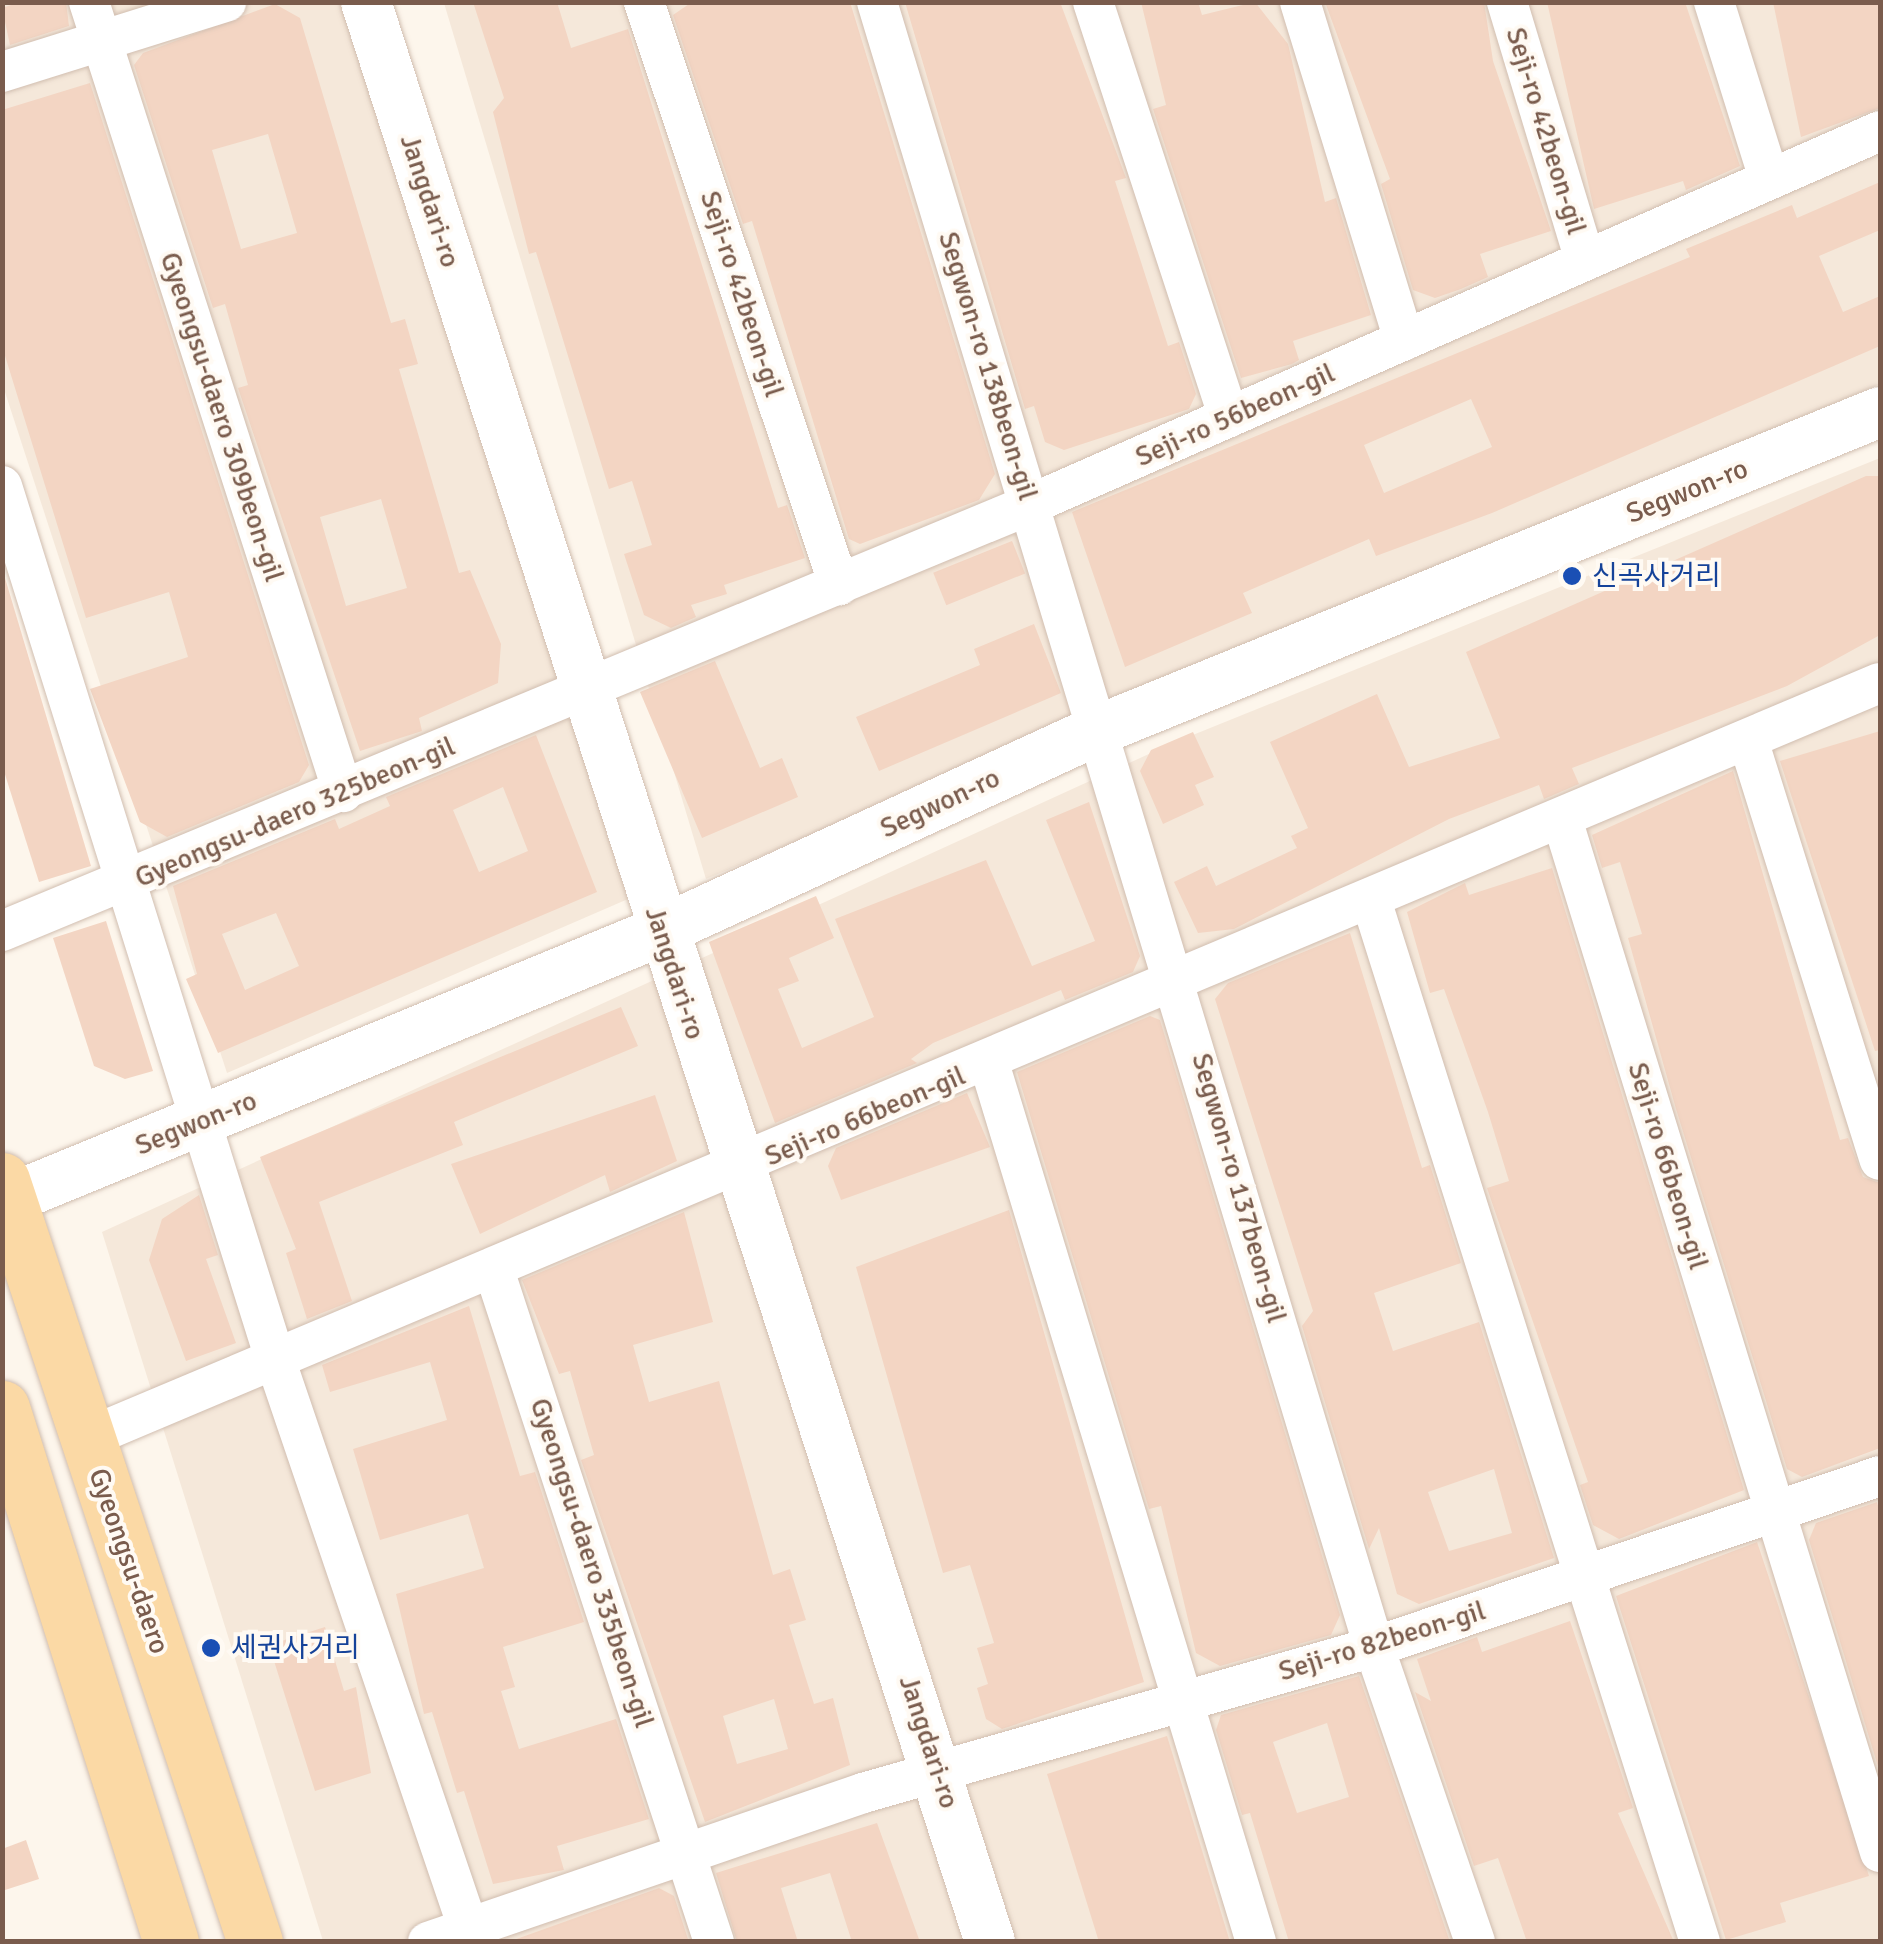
<!DOCTYPE html>
<meta charset="utf-8">
<style>
body{margin:0}
#map{position:relative;width:1883px;height:1944px;overflow:hidden;background:#fdf6ec;font-family:Signika,"Noto Sans KR",sans-serif}
div>[style]{position:absolute}
[style*='--x']{left:calc(var(--x)*1px);top:calc(var(--y)*1px);width:calc(var(--w)*1px);rotate:calc(var(--a)*1deg)}
.residential>*{inset:0;background:#f5e8da}
.building>*{inset:0;background:#f3d5c3;transform-origin:0 0}
.roads{filter:drop-shadow(0 0 2px #d1beb0) drop-shadow(0 0 2px #d1beb0)}
.minor>*{height:40px;margin:-20px;padding:0 20px;transform-origin:20px;border-radius:20px;background:#fff}
.tertiary>*{height:50px;margin:-25px;padding:0 25px;transform-origin:25px;border-radius:25px;background:#fff}
.primary>*{height:55px;margin:-27.5px;padding:0 27.5px;transform-origin:27.5px;border-radius:27.5px;background:#fbd9a5}
.dots>*{width:28px;height:28px;translate:-50% -50%;box-sizing:border-box;border:5px solid #fffaf3;border-radius:50%}
span{translate:-50% -50%;white-space:nowrap;text-align:center;line-height:1.15;-webkit-text-stroke:8px #fffaf3;paint-order:stroke}
.street-label{font-size:28px;color:#7a5c4d}
.transit-label{font-size:28px;color:#164399}
.left{translate:0 -50%;text-align:left}
.frame{position:absolute;inset:0;border:5px solid #7a5c4d;pointer-events:none}
</style>
<div id="map">
<div class="residential">
<div style="clip-path:polygon(2px 3px,346px 3px,628px 899px,227px 1073px,3px 386px)"></div>
<div style="clip-path:polygon(444px 3px,1880px 3px,1880px 384px,706px 879px)"></div>
<div style="clip-path:polygon(1880px 458px,1880px 1941px,323px 1941px,102px 1232px,1173px 743px)"></div>
</div>
<div class="building">
<div style="clip-path:polygon(20px 2px,66px 2px,69px 26px,10px 45px,2px 8px)"></div>
<div style="clip-path:polygon(473px 2px,557px 2px,571px 48px,628px 29px,778px 508px,787px 505px,805px 558px,724px 585px,727px 594px,691px 605px,696px 617px,671px 628px,644px 615px,624px 554px,652px 545px,632px 481px,609px 489px,536px 252px,529px 254px,493px 112px,504px 98px)"></div>
<div style="clip-path:polygon(692px 2px,850px 2px,995px 474px,979px 500px,860px 544px,849px 539px,752px 221px,743px 224px,673px 15px)"></div>
<div style="clip-path:polygon(905px 2px,1060px 2px,1126px 178px,1115px 181px,1168px 346px,1179px 342px,1196px 394px,1189px 409px,1064px 450px,1045px 442px,1034px 406px,1025px 409px)"></div>
<div style="clip-path:polygon(1141px 2px,1198px 2px,1202px 15px,1255px 2px,1288px 44px,1325px 202px,1336px 198px,1371px 315px,1293px 341px,1299px 360px,1292px 364px,1241px 378px,1153px 109px,1166px 105px)"></div>
<div style="clip-path:polygon(1325px 2px,1484px 2px,1493px 61px,1551px 231px,1480px 254px,1488px 277px,1461px 289px,1435px 298px,1413px 290px,1381px 184px,1390px 179px)"></div>
<div style="clip-path:polygon(1547px 2px,1685px 2px,1740px 166px,1686px 190px,1683px 181px,1594px 209px)"></div>
<div style="clip-path:polygon(1773px 2px,1880px 2px,1880px 108px,1801px 137px)"></div>
<div style="clip-path:polygon(evenodd,275px 4px,300px 18px,391px 323px,405px 319px,418px 364px,399px 369px,459px 573px,470px 570px,501px 644px,498px 683px,419px 718px,422px 731px,360px 751px,238px 388px,248px 385px,225px 304px,213px 308px,134px 65px,143px 53px,275px 4px,268px 134px,297px 233px,241px 249px,212px 150px,268px 134px,275px 4px,381px 499px,407px 588px,346px 606px,320px 517px,381px 499px)"></div>
<div style="clip-path:polygon(90px 83px,309px 765px,299px 782px,167px 837px,140px 822px,90px 689px,188px 657px,169px 592px,86px 618px,2px 346px,2px 110px)"></div>
<div style="clip-path:polygon(evenodd,1880px 182px,1880px 230px,1819px 256px,1843px 312px,1880px 296px,1880px 346px,1492px 513px,1376px 556px,1369px 539px,1243px 593px,1252px 613px,1125px 667px,1072px 512px,1690px 257px,1686px 249px,1792px 205px,1797px 218px,1880px 182px,1471px 399px,1492px 447px,1384px 493px,1364px 445px,1471px 399px)"></div>
<div style="clip-path:polygon(1866px 476px,1880px 476px,1880px 635px,1787px 686px,1572px 768px,1579px 784px,1544px 799px,1539px 785px,1449px 819px,1234px 929px,1198px 933px,1174px 882px,1207px 866px,1216px 886px,1297px 848px,1291px 836px,1308px 828px,1270px 742px,1377px 694px,1409px 767px,1500px 738px,1466px 652px)"></div>
<div style="left:1012px;top:541px;width:35px;height:85px;rotate:68deg"></div>
<div style="clip-path:polygon(2px 568px,91px 866px,39px 882px,2px 765px)"></div>
<div style="clip-path:polygon(1034px 624px,1061px 693px,879px 771px,856px 717px,980px 665px,974px 649px)"></div>
<div style="clip-path:polygon(715px 661px,760px 768px,782px 758px,798px 797px,702px 838px,640px 692px)"></div>
<div style="clip-path:polygon(1880px 731px,1880px 1050px,1875px 1051px,1780px 761px)"></div>
<div style="clip-path:polygon(1193px 732px,1214px 777px,1195px 785px,1204px 805px,1163px 824px,1140px 771px,1151px 750px)"></div>
<div style="clip-path:polygon(evenodd,536px 735px,597px 892px,218px 1053px,186px 979px,197px 974px,173px 886px,335px 819px,339px 829px,390px 806px,386px 797px,536px 735px,503px 787px,528px 851px,479px 872px,453px 810px,503px 787px,536px 735px,276px 913px,299px 966px,245px 990px,222px 934px,276px 913px)"></div>
<div style="clip-path:polygon(1733px 771px,1840px 1140px,1848px 1138px,1863px 1177px,1880px 1183px,1880px 1448px,1802px 1477px,1787px 1469px,1676px 1109px,1628px 938px,1642px 934px,1620px 862px,1602px 868px,1592px 835px)"></div>
<div style="clip-path:polygon(1089px 802px,1140px 956px,1133px 972px,1065px 1000px,1061px 990px,933px 1043px,911px 1059px,917px 1063px,775px 1123px,709px 942px,816px 896px,834px 938px,789px 958px,799px 981px,778px 989px,802px 1048px,874px 1017px,835px 919px,986px 860px,1032px 966px,1095px 941px,1046px 820px)"></div>
<div style="clip-path:polygon(1552px 868px,1744px 1490px,1619px 1539px,1593px 1525px,1580px 1485px,1588px 1482px,1487px 1188px,1509px 1181px,1488px 1112px,1444px 989px,1430px 993px,1407px 912px,1465px 883px,1469px 895px)"></div>
<div style="clip-path:polygon(106px 921px,153px 1071px,125px 1079px,94px 1066px,53px 938px)"></div>
<div style="clip-path:polygon(evenodd,1350px 933px,1422px 1168px,1430px 1165px,1461px 1263px,1374px 1293px,1393px 1351px,1479px 1322px,1554px 1558px,1419px 1604px,1397px 1594px,1379px 1528px,1369px 1549px,1302px 1326px,1313px 1311px,1215px 999px,1228px 983px,1350px 933px,1494px 1469px,1512px 1533px,1449px 1551px,1428px 1492px,1494px 1469px)"></div>
<div style="clip-path:polygon(621px 1007px,638px 1046px,454px 1122px,463px 1145px,319px 1202px,352px 1301px,307px 1319px,286px 1253px,296px 1249px,260px 1157px)"></div>
<div style="clip-path:polygon(1150px 1016px,1160px 1020px,1340px 1615px,1331px 1635px,1220px 1666px,1196px 1653px,1161px 1506px,1149px 1509px,1017px 1072px)"></div>
<div style="clip-path:polygon(967px 1093px,990px 1147px,841px 1200px,828px 1166px,836px 1148px)"></div>
<div style="clip-path:polygon(655px 1095px,677px 1161px,610px 1192px,605px 1175px,480px 1234px,451px 1164px)"></div>
<div style="clip-path:polygon(199px 1195px,218px 1255px,206px 1259px,236px 1343px,186px 1361px,149px 1260px,162px 1219px)"></div>
<div style="clip-path:polygon(1009px 1210px,1144px 1682px,1002px 1729px,986px 1719px,977px 1688px,988px 1684px,977px 1648px,994px 1643px,970px 1565px,943px 1573px,856px 1267px)"></div>
<div style="clip-path:polygon(evenodd,684px 1212px,713px 1322px,633px 1345px,649px 1402px,719px 1381px,773px 1575px,790px 1569px,806px 1620px,789px 1625px,814px 1704px,833px 1698px,850px 1765px,705px 1822px,581px 1460px,594px 1455px,570px 1371px,559px 1374px,522px 1280px,684px 1212px,774px 1699px,788px 1749px,737px 1764px,723px 1716px,774px 1699px)"></div>
<div style="clip-path:polygon(469px 1306px,520px 1476px,535px 1472px,584px 1622px,503px 1647px,515px 1687px,501px 1691px,519px 1749px,616px 1719px,649px 1819px,557px 1846px,564px 1870px,493px 1884px,464px 1791px,457px 1793px,432px 1712px,424px 1714px,396px 1594px,484px 1568px,468px 1514px,380px 1540px,353px 1449px,447px 1420px,430px 1362px,330px 1392px,322px 1365px)"></div>
<div style="clip-path:polygon(1877px 1502px,1880px 1513px,1880px 1773px,1809px 1540px,1816px 1523px)"></div>
<div style="clip-path:polygon(1757px 1542px,1869px 1876px,1780px 1903px,1786px 1922px,1726px 1940px,1616px 1596px)"></div>
<div style="clip-path:polygon(1570px 1621px,1633px 1808px,1618px 1813px,1674px 1942px,1527px 1942px,1498px 1858px,1474px 1866px,1415px 1692px,1431px 1701px,1417px 1659px,1477px 1637px,1482px 1652px)"></div>
<div style="clip-path:polygon(325px 1627px,344px 1691px,356px 1687px,371px 1773px,315px 1791px,269px 1645px)"></div>
<div style="clip-path:polygon(evenodd,1359px 1676px,1450px 1942px,1289px 1942px,1250px 1813px,1242px 1815px,1216px 1730px,1221px 1715px,1359px 1676px,1327px 1723px,1349px 1797px,1297px 1813px,1273px 1742px,1327px 1723px)"></div>
<div style="clip-path:polygon(1167px 1736px,1230px 1942px,1099px 1942px,1047px 1774px)"></div>
<div style="clip-path:polygon(877px 1823px,920px 1942px,852px 1942px,830px 1873px,781px 1888px,798px 1942px,737px 1942px,716px 1873px)"></div>
<div style="clip-path:polygon(26px 1840px,39px 1879px,2px 1891px,2px 1849px)"></div>
<div style="clip-path:polygon(659px 1888px,674px 1896px,689px 1942px,508px 1942px)"></div>
</div>
<div class="roads">
<div class="minor">
<div style="--x:89;--y:2;--w:830;--a:72.18"></div>
<div style="--x:644;--y:2;--w:615;--a:71.51"></div>
<div style="--x:877;--y:2;--w:1718;--a:73.19"></div>
<div style="--x:1374;--y:1647;--w:312;--a:71.1"></div>
<div style="--x:1093;--y:2;--w:437;--a:71.9"></div>
<div style="--x:1300;--y:2;--w:354;--a:72.9"></div>
<div style="--x:1507;--y:2;--w:270;--a:73.2"></div>
<div style="--x:1714;--y:2;--w:185;--a:72.7"></div>
<div style="--x:2;--y:72;--w:235;--a:-17.4"></div>
<div style="--x:2;--y:486;--w:915;--a:72.63"></div>
<div style="--x:275;--y:1359;--w:616;--a:71.24"></div>
<div style="--x:1748;--y:740;--w:440;--a:72.6"></div>
<div style="--x:1562;--y:819;--w:1081;--a:72.89"></div>
<div style="--x:1371;--y:900;--w:1093;--a:72.48"></div>
<div style="--x:2;--y:931;--w:1112;--a:-22.53"></div>
<div style="--x:1029;--y:505;--w:930;--a:-23.72"></div>
<div style="--x:989;--y:1063;--w:919;--a:73.1"></div>
<div style="--x:494;--y:1270;--w:707;--a:71.87"></div>
<div style="--x:87;--y:1438;--w:1945;--a:-22.84"></div>
<div style="--x:428;--y:1942;--w:460;--a:-18.9"></div>
<div style="--x:863;--y:1793;--w:531;--a:-15.95"></div>
<div style="--x:1374;--y:1647;--w:534;--a:-18.67"></div>
</div>
<div class="tertiary">
<div style="--x:366;--y:2;--w:2038;--a:72.17"></div>
<div style="--x:2;--y:1202;--w:713;--a:-22.35"></div>
<div style="--x:661;--y:931;--w:484;--a:-24.7"></div>
<div style="--x:1101;--y:729;--w:841;--a:-22.14"></div>
</div>
<div class="primary">
<div style="--x:2;--y:1180;--w:803;--a:71.63"></div>
<div style="--x:2;--y:1408;--w:560;--a:72.44"></div>
</div>
</div>
<div class="dots">
<div style="left:1572px;top:576px;background:#1a4fb4"></div>
<div style="left:211px;top:1648px;background:#1a4fb4"></div>
</div>
<div class="street-label">
<span style="left:1546px;top:131px;rotate:73deg">Seji-ro 42beon-gil</span>
<span style="left:430px;top:201px;rotate:72deg">Jangdari-ro</span>
<span style="left:742px;top:294px;rotate:72deg">Seji-ro 42beon-gil</span>
<span style="left:988px;top:366px;rotate:73deg">Segwon-ro 138beon-gil</span>
<span style="left:1235px;top:415px;rotate:-24deg">Seji-ro 56beon-gil</span>
<span style="left:222px;top:417px;rotate:72deg">Gyeongsu-daero 309beon-gil</span>
<span style="left:1687px;top:491px;rotate:-22deg">Segwon-ro</span>
<span style="left:940px;top:803px;rotate:-25deg">Segwon-ro</span>
<span style="left:295px;top:812px;rotate:-23deg">Gyeongsu-daero 325beon-gil</span>
<span style="left:675px;top:973px;rotate:72deg">Jangdari-ro</span>
<span style="left:865px;top:1116px;rotate:-23deg">Seji-ro 66beon-gil</span>
<span style="left:196px;top:1123px;rotate:-22deg">Segwon-ro</span>
<span style="left:1668px;top:1166px;rotate:73deg">Seji-ro 66beon-gil</span>
<span style="left:1239px;top:1188px;rotate:74deg">Segwon-ro 137beon-gil</span>
<span style="left:129px;top:1561px;rotate:71deg">Gyeongsu-daero</span>
<span style="left:592px;top:1563px;rotate:72deg">Gyeongsu-daero 335beon-gil</span>
<span style="left:1382px;top:1641px;rotate:-17deg">Seji-ro 82beon-gil</span>
<span style="left:929px;top:1742px;rotate:72deg">Jangdari-ro</span>
</div>
<div class="transit-label">
<span class="left" style="left:1592px;top:576px">신곡사거리</span>
<span class="left" style="left:231px;top:1648px">세권사거리</span>
</div>
<div class="frame"></div>
</div>
